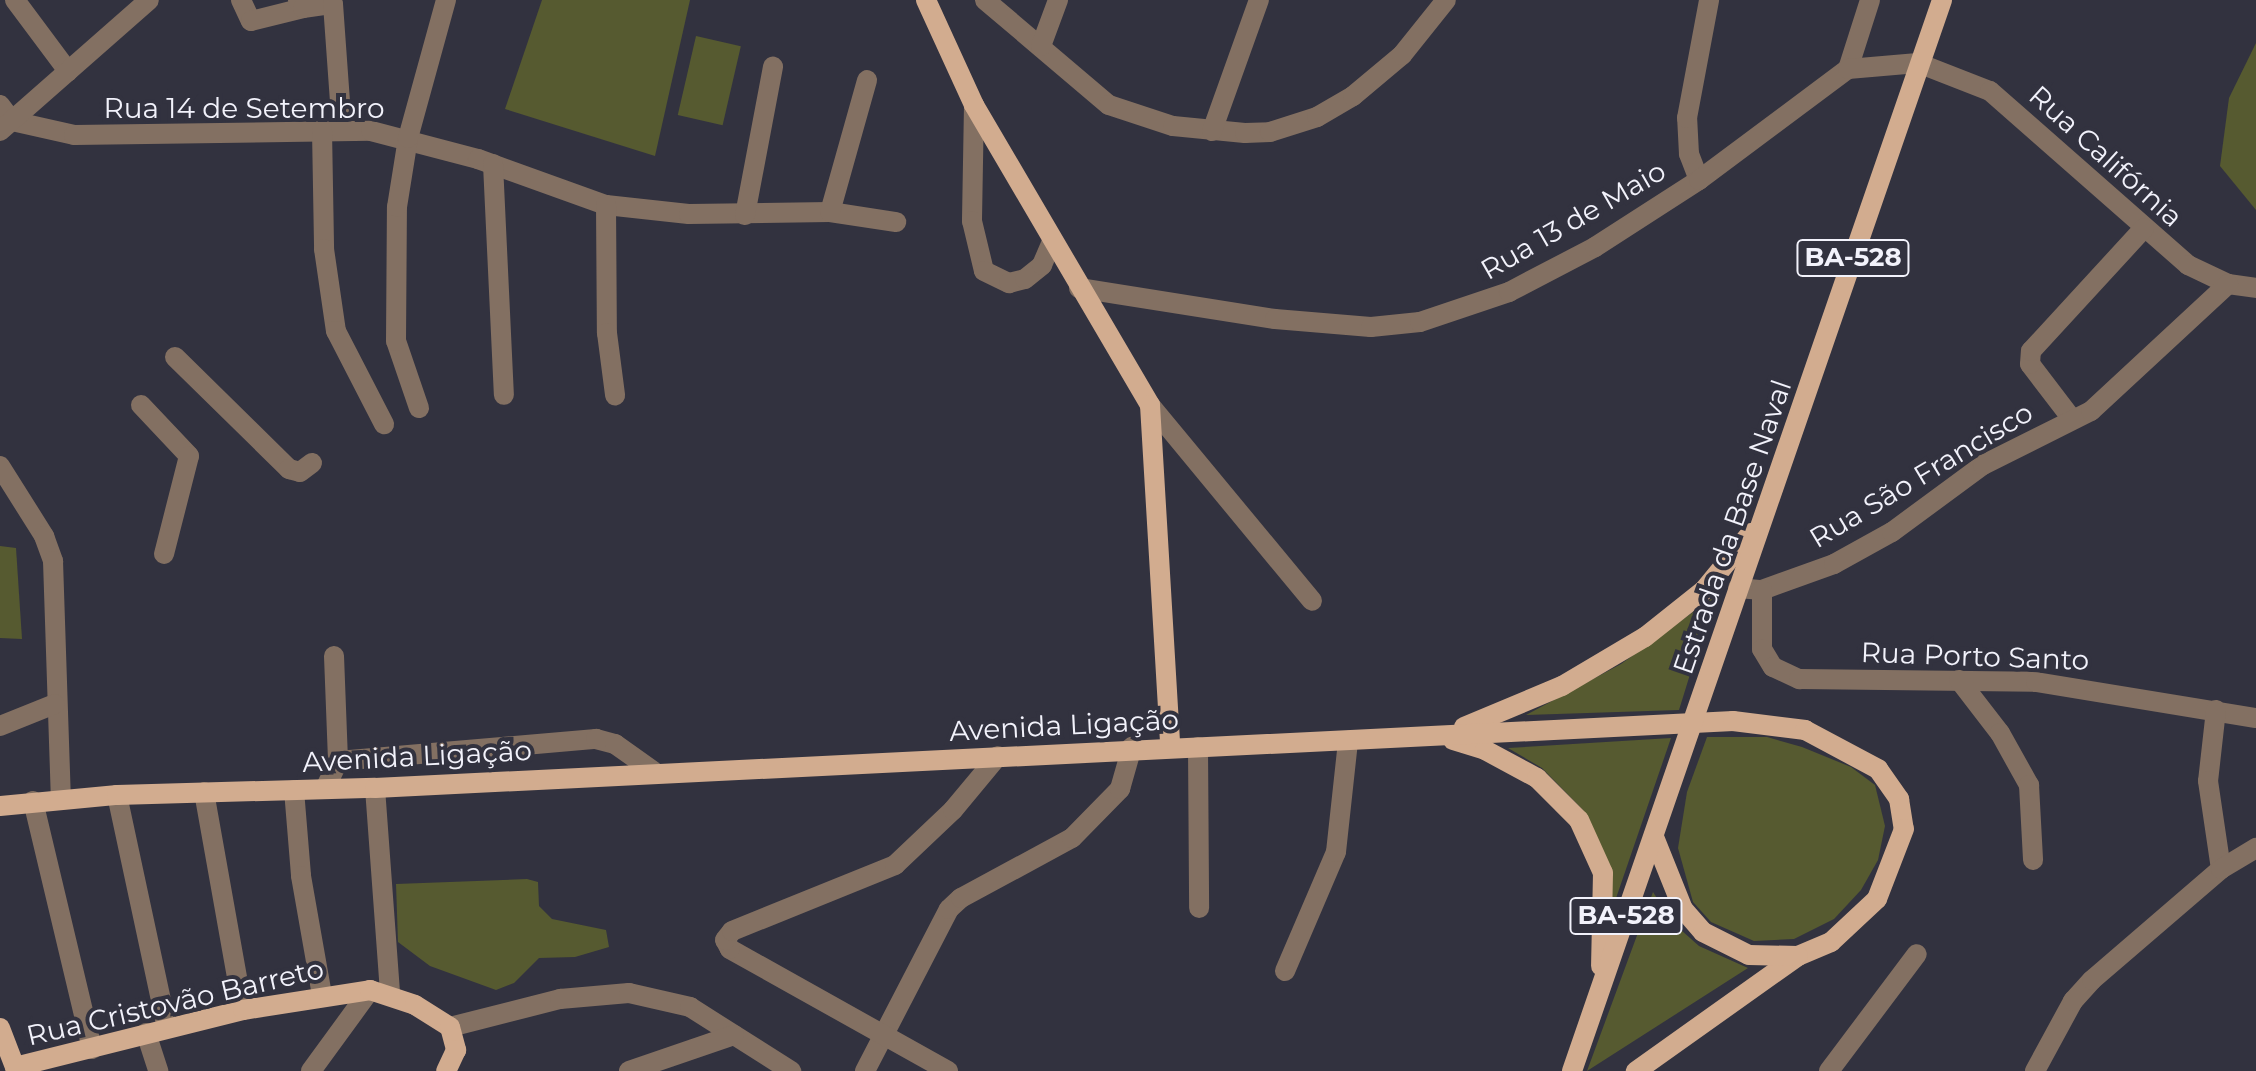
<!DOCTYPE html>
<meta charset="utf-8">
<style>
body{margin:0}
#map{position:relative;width:2256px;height:1071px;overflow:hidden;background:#32323f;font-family:Montserrat,sans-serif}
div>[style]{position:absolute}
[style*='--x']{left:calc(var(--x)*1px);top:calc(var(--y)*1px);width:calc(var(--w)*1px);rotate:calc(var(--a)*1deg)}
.green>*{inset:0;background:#565a30;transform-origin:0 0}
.minor>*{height:20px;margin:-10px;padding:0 10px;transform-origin:10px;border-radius:10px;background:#837062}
.major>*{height:20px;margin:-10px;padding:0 10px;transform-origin:10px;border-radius:10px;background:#d2ac8f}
span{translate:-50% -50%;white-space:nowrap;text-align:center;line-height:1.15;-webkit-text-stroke:8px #32323f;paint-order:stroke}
.shield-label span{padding:2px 6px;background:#32323f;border:2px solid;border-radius:6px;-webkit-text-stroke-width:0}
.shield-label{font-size:26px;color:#f2f2fb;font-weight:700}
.street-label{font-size:28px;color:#f2f2fb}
</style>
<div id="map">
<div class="green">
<div style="clip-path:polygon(542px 0,690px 0,655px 156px,505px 109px)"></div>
<div style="left:696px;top:36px;width:46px;height:81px;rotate:13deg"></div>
<div style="clip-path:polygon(2256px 43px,2256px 210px,2220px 166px,2229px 98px)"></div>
<div style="clip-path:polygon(0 546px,16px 548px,22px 639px,0 638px)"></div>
<div style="clip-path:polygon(1714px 597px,1679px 710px,1526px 715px,1621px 664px)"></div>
<div style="clip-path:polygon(1707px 737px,1767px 737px,1802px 747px,1851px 767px,1875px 785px,1885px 826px,1878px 860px,1861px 890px,1834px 919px,1794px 939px,1754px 941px,1711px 922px,1693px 902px,1678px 848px,1687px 792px)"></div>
<div style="clip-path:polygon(1671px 738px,1613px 907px,1609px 866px,1583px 810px,1542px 768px,1508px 748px)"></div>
<div style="clip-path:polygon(527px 879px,538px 882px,539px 906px,552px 919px,606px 930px,609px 947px,575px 957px,539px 958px,514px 983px,496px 990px,430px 966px,398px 942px,396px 884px)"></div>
<div style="clip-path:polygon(1653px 892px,1672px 922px,1699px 946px,1748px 968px,1587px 1071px)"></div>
</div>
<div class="minor">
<div style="--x:15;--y:0;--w:89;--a:53.3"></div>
<div style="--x:241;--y:0;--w:23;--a:65"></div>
<div style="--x:251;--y:21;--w:54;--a:-14"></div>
<div style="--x:298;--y:0;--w:9;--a:58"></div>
<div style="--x:303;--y:8;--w:30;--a:-8"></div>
<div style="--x:333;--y:4;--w:127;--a:85.9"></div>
<div style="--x:985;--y:0;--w:162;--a:40.3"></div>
<div style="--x:1109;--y:105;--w:67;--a:18.2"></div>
<div style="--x:1173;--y:126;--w:72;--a:5.6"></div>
<div style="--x:1245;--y:133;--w:25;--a:-2"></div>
<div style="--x:1270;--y:132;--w:49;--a:-17.7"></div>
<div style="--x:1317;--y:117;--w:42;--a:-30.3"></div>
<div style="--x:1353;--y:96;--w:64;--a:-39.9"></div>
<div style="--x:1402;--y:55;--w:70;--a:-51.3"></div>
<div style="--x:1041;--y:46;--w:49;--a:-69.7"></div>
<div style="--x:1848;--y:69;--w:72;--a:-72.3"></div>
<div style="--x:0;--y:105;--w:20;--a:53"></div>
<div style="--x:12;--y:121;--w:64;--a:12.7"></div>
<div style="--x:74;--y:135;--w:297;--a:-0.8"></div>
<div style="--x:371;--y:131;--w:111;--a:14.7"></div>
<div style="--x:478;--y:159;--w:136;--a:19.8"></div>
<div style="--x:606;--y:205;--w:83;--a:6.2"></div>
<div style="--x:689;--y:214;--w:141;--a:-0.8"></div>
<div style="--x:830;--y:212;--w:67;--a:8.6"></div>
<div style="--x:974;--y:105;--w:116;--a:91"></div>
<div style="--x:972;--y:221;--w:51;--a:76.5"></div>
<div style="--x:984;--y:271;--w:28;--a:26"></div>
<div style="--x:1009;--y:283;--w:16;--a:-14"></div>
<div style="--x:1025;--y:279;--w:22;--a:-39"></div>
<div style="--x:1042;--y:265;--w:23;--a:-67"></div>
<div style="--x:322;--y:130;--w:119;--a:89"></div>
<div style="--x:324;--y:249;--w:83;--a:81.7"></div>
<div style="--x:336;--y:331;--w:105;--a:62.7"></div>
<div style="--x:0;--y:131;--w:198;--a:-41.3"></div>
<div style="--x:1212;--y:131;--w:139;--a:-70.3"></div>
<div style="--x:493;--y:164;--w:231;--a:87.3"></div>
<div style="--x:1699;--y:180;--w:28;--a:-111"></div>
<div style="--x:1689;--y:154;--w:36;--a:-93"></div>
<div style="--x:1687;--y:118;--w:120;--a:-79.4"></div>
<div style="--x:606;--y:205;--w:128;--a:89.6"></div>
<div style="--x:607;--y:333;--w:63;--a:82.6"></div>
<div style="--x:830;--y:212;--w:137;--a:-74.3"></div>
<div style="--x:745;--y:215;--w:151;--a:-79.3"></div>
<div style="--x:1079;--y:288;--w:198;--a:9"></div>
<div style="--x:1275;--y:319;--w:96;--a:4.8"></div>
<div style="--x:1371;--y:327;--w:49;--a:-5.8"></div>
<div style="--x:1420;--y:322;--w:94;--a:-18.6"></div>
<div style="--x:1509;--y:292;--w:97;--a:-27.6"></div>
<div style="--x:1595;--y:247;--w:124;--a:-32.8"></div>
<div style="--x:1699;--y:180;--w:186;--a:-36.7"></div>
<div style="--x:1848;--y:69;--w:70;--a:-4.9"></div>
<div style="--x:1918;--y:63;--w:77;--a:21.3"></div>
<div style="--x:1990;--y:91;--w:264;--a:41.3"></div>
<div style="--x:2188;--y:265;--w:44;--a:25.4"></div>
<div style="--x:2228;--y:284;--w:28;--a:8"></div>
<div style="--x:175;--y:357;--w:160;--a:44.5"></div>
<div style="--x:289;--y:469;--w:11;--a:15"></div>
<div style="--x:300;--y:472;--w:15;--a:-37"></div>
<div style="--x:141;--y:405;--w:70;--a:46.7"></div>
<div style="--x:189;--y:456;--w:101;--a:104.3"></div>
<div style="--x:1150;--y:405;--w:254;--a:50.4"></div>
<div style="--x:419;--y:408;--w:71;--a:-108.9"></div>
<div style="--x:396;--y:341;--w:134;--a:-89.6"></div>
<div style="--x:397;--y:207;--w:70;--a:-80.9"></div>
<div style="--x:408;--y:138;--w:143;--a:-74.6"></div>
<div style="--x:2072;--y:419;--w:69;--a:-127.4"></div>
<div style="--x:2030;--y:364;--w:13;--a:-86"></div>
<div style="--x:2031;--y:351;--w:167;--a:-47.4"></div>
<div style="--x:0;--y:466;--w:83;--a:57.8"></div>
<div style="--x:44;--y:536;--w:27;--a:70"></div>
<div style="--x:53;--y:561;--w:238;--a:88.1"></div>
<div style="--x:1738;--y:588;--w:24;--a:5"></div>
<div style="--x:1762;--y:590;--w:77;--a:-19.9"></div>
<div style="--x:1834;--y:564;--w:66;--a:-28.9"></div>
<div style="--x:1892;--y:532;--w:113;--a:-36.4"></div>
<div style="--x:1983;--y:465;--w:121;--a:-26.6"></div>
<div style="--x:2091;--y:411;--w:187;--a:-42.8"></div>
<div style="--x:1762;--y:590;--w:59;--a:90"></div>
<div style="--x:1762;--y:649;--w:21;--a:59"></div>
<div style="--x:1773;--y:667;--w:29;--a:25"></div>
<div style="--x:1799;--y:679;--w:237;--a:0.7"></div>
<div style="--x:2036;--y:682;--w:223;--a:9.3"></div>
<div style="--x:334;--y:656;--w:105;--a:87.8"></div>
<div style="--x:1959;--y:680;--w:67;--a:52.3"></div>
<div style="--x:2000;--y:733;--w:60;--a:60.9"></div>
<div style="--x:2029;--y:785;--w:75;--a:86.9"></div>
<div style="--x:2216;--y:710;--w:71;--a:96.4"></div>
<div style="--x:2208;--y:781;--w:89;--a:81.6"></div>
<div style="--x:0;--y:726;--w:59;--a:-21.8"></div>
<div style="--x:1198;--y:747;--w:161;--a:89.6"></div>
<div style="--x:375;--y:788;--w:207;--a:85.8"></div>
<div style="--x:325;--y:789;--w:31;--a:-65"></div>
<div style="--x:338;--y:761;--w:259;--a:-4.9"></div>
<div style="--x:596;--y:739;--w:20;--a:15"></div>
<div style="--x:615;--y:744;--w:47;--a:35.4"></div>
<div style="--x:294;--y:790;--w:86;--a:85.3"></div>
<div style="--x:301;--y:876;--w:121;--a:80"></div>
<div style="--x:204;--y:792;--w:221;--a:79.9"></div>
<div style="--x:117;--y:795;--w:238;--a:77.9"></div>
<div style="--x:33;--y:801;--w:255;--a:76.6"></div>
<div style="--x:1285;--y:971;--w:129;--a:-66.8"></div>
<div style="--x:1336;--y:852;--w:112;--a:-83.8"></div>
<div style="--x:450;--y:1027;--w:114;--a:-14.3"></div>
<div style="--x:560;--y:999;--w:69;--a:-5"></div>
<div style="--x:629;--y:993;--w:63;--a:12.9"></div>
<div style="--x:690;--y:1007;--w:120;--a:32.4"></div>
<div style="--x:146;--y:1033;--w:40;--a:72"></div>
<div style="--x:311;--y:1071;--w:100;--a:-53.9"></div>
<div style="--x:629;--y:1071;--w:111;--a:-18.9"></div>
<div style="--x:865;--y:1071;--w:182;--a:-62.6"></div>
<div style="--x:949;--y:909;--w:16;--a:-43"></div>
<div style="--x:961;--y:898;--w:126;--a:-28.4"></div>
<div style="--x:1072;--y:838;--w:69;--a:-45.6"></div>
<div style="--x:1120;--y:789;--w:44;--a:-74.1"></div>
<div style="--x:948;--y:1071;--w:250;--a:-150.8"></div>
<div style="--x:730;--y:949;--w:10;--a:-119"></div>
<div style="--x:725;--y:940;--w:11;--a:-52"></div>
<div style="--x:732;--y:931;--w:176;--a:-22"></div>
<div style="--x:895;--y:865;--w:80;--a:-43.5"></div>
<div style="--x:953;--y:810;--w:70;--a:-50.2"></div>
<div style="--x:1829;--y:1071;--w:146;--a:-53.1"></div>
<div style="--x:2035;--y:1071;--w:80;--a:-61.5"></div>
<div style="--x:2073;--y:1001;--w:28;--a:-48"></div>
<div style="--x:2092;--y:980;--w:170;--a:-40.7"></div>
<div style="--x:2221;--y:869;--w:41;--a:-31"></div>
</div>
<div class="major">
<div style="--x:926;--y:0;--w:115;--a:65.4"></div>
<div style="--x:974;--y:105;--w:348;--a:59.6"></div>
<div style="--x:1150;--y:405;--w:342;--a:86.6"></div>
<div style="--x:1464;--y:727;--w:106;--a:-22.7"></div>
<div style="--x:1562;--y:686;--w:96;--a:-30.6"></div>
<div style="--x:1645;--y:637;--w:75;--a:-38.5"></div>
<div style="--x:1704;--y:590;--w:74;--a:-50.5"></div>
<div style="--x:1453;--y:740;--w:34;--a:17"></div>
<div style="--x:1485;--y:750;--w:59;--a:28.3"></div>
<div style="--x:1537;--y:778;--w:59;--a:45"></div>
<div style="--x:1579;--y:820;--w:58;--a:65.6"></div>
<div style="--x:1603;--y:873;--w:93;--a:91.2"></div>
<div style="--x:0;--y:806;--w:118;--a:-5.4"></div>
<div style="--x:117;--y:795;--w:258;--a:-1.6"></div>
<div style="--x:375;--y:788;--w:1360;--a:-2.82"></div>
<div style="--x:1733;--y:721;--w:73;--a:7.1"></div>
<div style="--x:1805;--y:730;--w:83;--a:28.1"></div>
<div style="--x:1878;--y:769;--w:37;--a:55"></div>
<div style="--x:1899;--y:799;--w:30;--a:81"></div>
<div style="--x:1904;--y:829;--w:75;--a:111.1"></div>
<div style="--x:1877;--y:899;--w:63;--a:136.9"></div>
<div style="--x:1831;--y:942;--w:36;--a:157"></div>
<div style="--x:1798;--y:956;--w:199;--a:144.6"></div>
<div style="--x:1654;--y:837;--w:78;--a:68.1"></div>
<div style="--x:1683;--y:909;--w:30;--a:49"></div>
<div style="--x:1703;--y:932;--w:51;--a:26.6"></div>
<div style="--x:1749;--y:955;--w:49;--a:1.2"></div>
<div style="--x:0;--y:1028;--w:42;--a:69"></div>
<div style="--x:15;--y:1067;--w:235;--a:-14"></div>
<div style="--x:243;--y:1010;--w:129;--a:-8.9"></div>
<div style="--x:370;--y:990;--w:47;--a:18.4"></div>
<div style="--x:415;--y:1005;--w:41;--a:32.2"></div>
<div style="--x:450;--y:1027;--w:24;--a:75"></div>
<div style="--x:456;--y:1050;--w:23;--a:115"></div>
<div style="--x:1572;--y:1071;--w:1133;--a:-70.94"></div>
</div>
<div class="shield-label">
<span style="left:1853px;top:258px">BA-528</span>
<span style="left:1626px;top:916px">BA-528</span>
</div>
<div class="street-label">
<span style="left:244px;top:108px">Rua 14 de Setembro</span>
<span style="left:2106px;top:156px;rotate:42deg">Rua Califórnia</span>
<span style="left:1573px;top:220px;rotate:-30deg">Rua 13 de Maio</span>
<span style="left:1921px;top:475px;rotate:-31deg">Rua São Francisco</span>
<span style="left:1732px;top:527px;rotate:-71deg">Estrada da Base Naval</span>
<span style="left:1975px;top:656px;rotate:2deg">Rua Porto Santo</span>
<span style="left:1064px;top:725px;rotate:-3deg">Avenida Ligação</span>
<span style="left:417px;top:756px;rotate:-3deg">Avenida Ligação</span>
<span style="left:175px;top:1002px;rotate:-13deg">Rua Cristovão Barreto</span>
</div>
</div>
